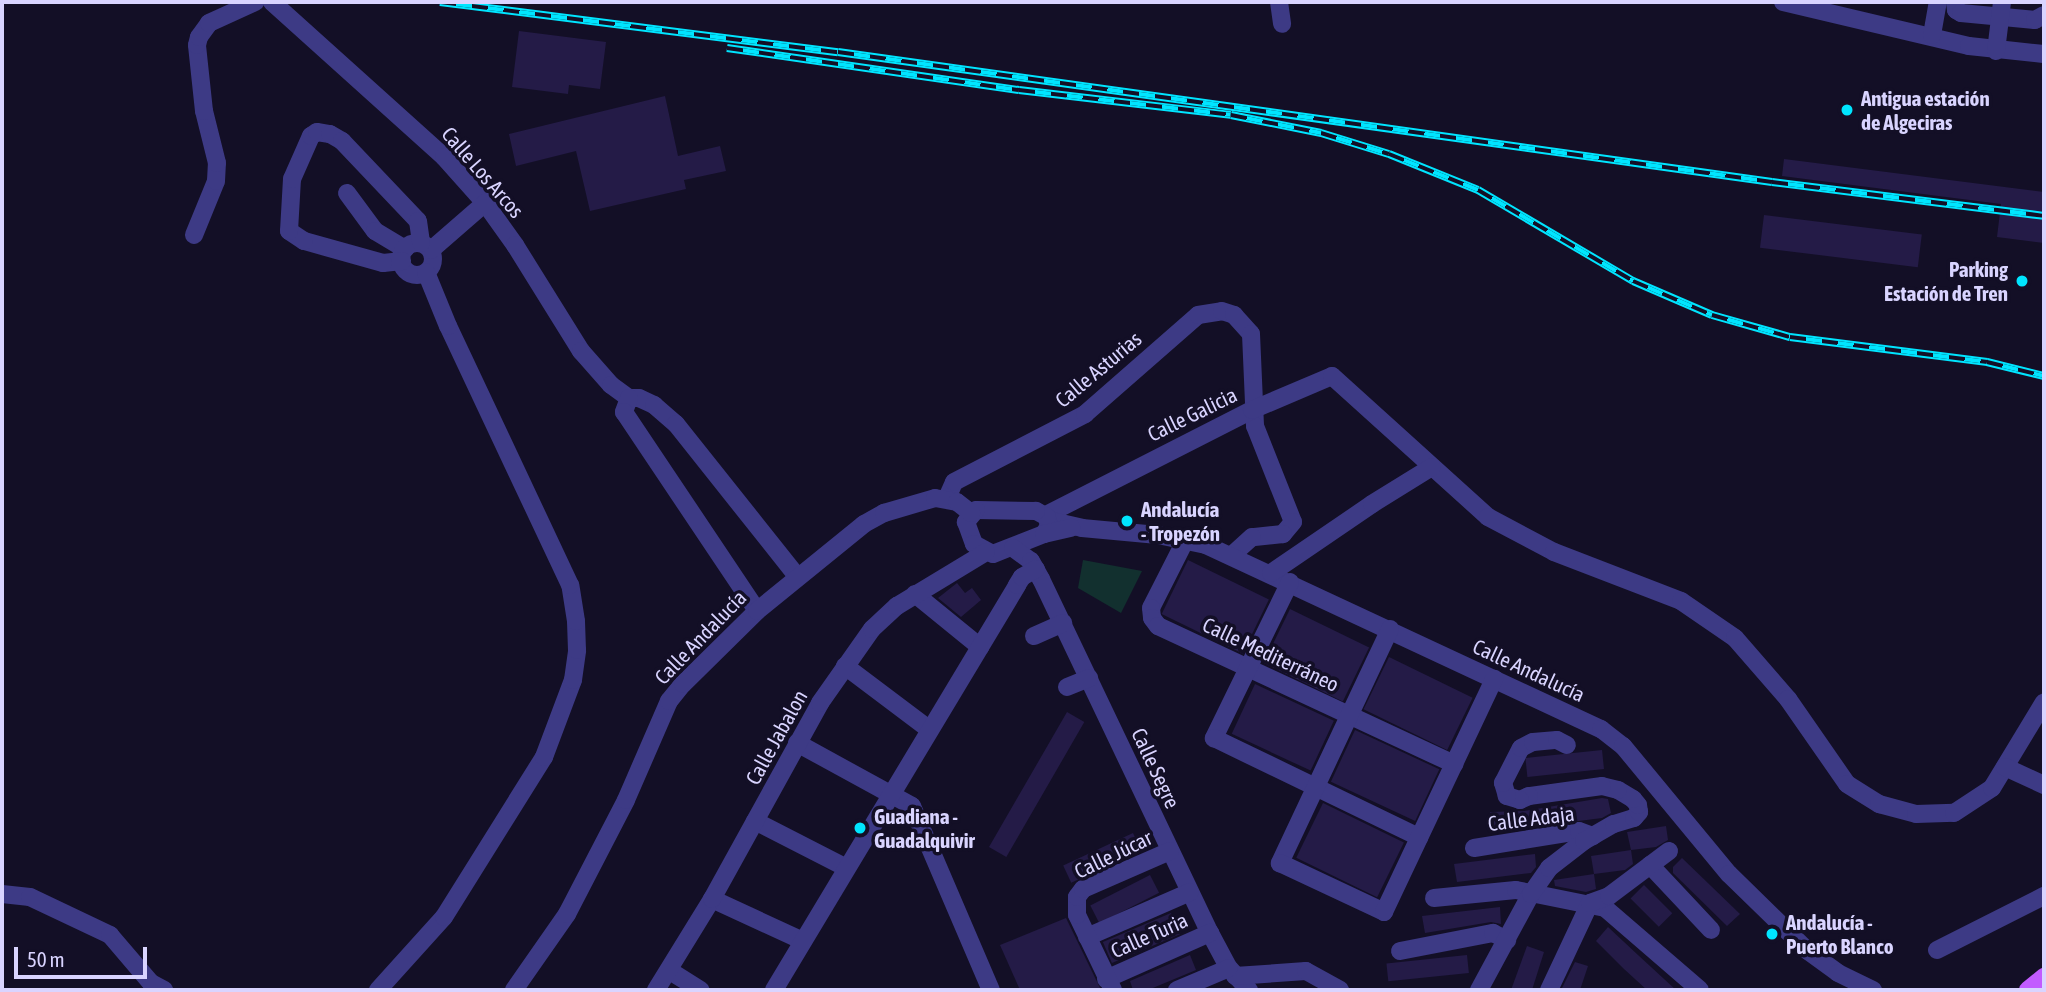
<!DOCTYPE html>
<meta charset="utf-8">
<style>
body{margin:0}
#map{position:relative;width:2046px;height:992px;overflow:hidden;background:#130f26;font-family:"Asap Condensed",sans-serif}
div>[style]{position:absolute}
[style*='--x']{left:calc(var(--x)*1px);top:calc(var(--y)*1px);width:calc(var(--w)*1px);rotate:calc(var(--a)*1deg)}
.green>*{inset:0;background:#12302f}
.building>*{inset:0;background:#241b47;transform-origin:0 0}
.minor>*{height:18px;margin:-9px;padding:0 9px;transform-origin:9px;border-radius:9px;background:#3d3a85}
.minor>.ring{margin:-9px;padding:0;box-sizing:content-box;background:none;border:18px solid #3d3a85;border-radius:50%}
.major>*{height:18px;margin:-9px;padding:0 9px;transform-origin:9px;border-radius:9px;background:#c25bff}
.rail>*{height:8px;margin-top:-4px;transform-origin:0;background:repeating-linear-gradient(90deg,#130f26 0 16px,#00e5ff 0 32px);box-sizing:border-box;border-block:2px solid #00e5ff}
.dots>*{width:19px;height:19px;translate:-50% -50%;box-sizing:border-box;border:4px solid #130f26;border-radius:50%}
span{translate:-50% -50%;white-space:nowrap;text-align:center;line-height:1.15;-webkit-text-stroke:7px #130f26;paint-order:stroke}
.poi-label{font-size:21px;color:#d9d4ff;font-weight:700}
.left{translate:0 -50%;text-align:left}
.right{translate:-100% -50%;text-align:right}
.street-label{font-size:21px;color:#d9d4ff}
.frame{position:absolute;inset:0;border:4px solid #d9d4ff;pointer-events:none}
.scale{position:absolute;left:14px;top:947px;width:133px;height:32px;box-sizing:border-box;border:4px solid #d9d4ff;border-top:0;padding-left:9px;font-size:21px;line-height:24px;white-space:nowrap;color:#d9d4ff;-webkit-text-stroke:5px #130f26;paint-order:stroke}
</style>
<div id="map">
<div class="green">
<div style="clip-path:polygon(1083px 560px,1142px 571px,1121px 613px,1078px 588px)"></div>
</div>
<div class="building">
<div style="clip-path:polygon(519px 31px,606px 42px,600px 89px,569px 85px,568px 94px,512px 87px)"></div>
<div style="clip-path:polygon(665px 96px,678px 156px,720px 146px,726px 171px,684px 180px,686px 189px,590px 211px,576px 151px,516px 166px,509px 134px)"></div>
<div style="clip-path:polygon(1784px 159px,2044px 192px,2044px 243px,1997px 237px,2001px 204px,1782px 176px)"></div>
<div style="left:1764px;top:215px;width:159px;height:33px;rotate:7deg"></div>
<div style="left:1188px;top:560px;width:90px;height:60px;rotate:26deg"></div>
<div style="clip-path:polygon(957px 583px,965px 593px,972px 588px,981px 600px,961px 617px,938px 598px)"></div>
<div style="left:1290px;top:609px;width:88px;height:60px;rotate:26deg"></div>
<div style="left:1389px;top:657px;width:93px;height:58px;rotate:26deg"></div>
<div style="left:1255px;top:684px;width:87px;height:55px;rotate:25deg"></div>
<div style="left:1067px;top:712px;width:20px;height:156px;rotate:30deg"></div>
<div style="left:1355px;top:730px;width:93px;height:57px;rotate:25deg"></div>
<div style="left:1602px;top:750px;width:19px;height:77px;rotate:84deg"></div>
<div style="clip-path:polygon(1602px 798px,1608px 799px,1611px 813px,1602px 818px,1492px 832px,1490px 812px,1524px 811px)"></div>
<div style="left:1323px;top:803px;width:90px;height:61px;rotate:26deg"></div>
<div style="clip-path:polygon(1666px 826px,1668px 840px,1656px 847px,1631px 850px,1627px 832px)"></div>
<div style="left:1133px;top:833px;width:19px;height:77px;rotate:65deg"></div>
<div style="clip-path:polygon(1631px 850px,1633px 864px,1625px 870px,1594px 874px,1591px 856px)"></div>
<div style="clip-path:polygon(1535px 854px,1536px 867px,1531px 873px,1457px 882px,1454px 864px)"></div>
<div style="clip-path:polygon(1682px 858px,1740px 914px,1727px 926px,1673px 873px,1673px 867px)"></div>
<div style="clip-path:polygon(1594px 874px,1596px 889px,1586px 892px,1555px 886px,1554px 880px)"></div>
<div style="left:1150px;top:875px;width:20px;height:67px;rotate:63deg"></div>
<div style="left:1644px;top:885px;width:40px;height:19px;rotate:45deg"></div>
<div style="clip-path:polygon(1500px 907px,1501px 924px,1491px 922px,1425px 933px,1422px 916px)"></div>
<div style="left:1171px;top:913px;width:23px;height:74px;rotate:67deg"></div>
<div style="clip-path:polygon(1066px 918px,1101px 990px,1020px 990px,1000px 945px)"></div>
<div style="clip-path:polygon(1608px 927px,1638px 955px,1676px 990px,1647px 990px,1624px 969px,1596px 941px)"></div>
<div style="clip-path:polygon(1527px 946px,1544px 952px,1532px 990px,1511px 990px)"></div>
<div style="clip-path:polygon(1190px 955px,1196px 970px,1148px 990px,1133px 990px,1130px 981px)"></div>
<div style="left:1467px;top:955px;width:18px;height:81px;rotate:84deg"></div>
<div style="clip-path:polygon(1575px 962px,1588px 966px,1580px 990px,1561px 990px)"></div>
</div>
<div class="minor">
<div style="--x:272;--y:2;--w:232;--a:42"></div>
<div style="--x:444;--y:157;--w:62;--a:48.3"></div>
<div style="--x:485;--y:203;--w:52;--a:54.5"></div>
<div style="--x:515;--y:245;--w:125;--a:58.1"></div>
<div style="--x:581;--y:351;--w:45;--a:48.6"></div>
<div style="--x:611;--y:385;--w:22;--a:36"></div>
<div style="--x:629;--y:398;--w:10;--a:0"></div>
<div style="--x:639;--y:398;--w:17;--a:25"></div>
<div style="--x:654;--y:405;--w:29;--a:41"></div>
<div style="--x:676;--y:424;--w:194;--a:51.5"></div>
<div style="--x:1279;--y:2;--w:22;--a:82"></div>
<div style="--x:1783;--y:2;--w:191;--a:13.3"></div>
<div style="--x:1969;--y:46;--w:75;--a:6.1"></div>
<div style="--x:1955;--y:2;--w:8;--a:83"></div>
<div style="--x:1956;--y:10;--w:6;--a:31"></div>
<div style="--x:1961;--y:13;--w:74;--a:5.4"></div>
<div style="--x:2035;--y:20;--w:10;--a:-29"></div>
<div style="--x:1932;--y:35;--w:34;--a:-80"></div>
<div style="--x:1996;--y:51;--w:49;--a:-83"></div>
<div style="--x:347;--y:193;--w:47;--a:53.6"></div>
<div style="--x:375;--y:231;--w:35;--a:31"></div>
<div style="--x:194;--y:235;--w:58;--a:-67.8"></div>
<div style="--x:216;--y:181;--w:18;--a:-87"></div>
<div style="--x:217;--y:163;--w:54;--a:-104"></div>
<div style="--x:204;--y:111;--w:66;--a:-96.1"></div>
<div style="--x:197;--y:45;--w:8;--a:-76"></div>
<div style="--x:199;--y:37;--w:17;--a:-54"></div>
<div style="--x:209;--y:23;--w:51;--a:-24.5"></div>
<div class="ring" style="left:401px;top:243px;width:14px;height:14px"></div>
<div style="--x:431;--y:250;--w:72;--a:-41"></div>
<div style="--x:402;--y:261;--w:19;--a:174"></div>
<div style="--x:383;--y:263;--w:82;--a:-164.4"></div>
<div style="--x:304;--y:241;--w:18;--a:-146"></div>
<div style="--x:289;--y:231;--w:52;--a:-86.7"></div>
<div style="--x:292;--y:179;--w:47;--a:-66.2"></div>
<div style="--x:311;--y:136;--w:7;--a:-34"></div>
<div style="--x:317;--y:132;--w:13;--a:9"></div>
<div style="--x:330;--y:134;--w:14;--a:30"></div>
<div style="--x:342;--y:141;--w:110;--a:46.5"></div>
<div style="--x:418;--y:221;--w:22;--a:82"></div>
<div style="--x:629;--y:398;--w:15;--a:110"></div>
<div style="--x:624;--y:412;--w:239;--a:56.2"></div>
<div style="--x:947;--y:498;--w:17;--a:-66"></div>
<div style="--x:954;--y:482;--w:148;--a:-27.4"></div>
<div style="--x:1085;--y:414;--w:150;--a:-41.2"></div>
<div style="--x:1198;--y:315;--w:24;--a:-9"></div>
<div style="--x:1222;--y:311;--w:13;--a:18"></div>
<div style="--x:1234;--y:315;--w:25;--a:48"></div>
<div style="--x:1251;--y:334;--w:92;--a:87.5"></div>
<div style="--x:1255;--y:426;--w:103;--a:68.4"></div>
<div style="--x:1293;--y:522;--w:16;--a:130"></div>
<div style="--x:1283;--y:534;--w:31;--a:174"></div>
<div style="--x:1252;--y:537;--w:27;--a:138"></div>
<div style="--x:1046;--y:515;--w:231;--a:-27"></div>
<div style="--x:1252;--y:410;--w:87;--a:-23"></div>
<div style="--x:1332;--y:376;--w:210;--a:42.1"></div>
<div style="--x:1488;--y:517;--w:75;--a:27.9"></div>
<div style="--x:1554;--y:552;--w:136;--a:21.1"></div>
<div style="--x:1681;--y:601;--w:65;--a:34.4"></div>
<div style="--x:1735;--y:638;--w:81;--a:49"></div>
<div style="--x:1788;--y:699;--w:103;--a:55.2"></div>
<div style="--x:1847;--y:784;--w:38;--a:32"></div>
<div style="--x:1879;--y:804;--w:38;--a:15"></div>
<div style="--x:1916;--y:814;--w:38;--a:-2"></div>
<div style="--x:1954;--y:813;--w:45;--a:-33.3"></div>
<div style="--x:1992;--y:788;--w:100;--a:-58.8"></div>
<div style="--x:1048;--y:520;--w:35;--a:13"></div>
<div style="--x:1082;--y:528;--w:76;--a:5.3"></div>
<div style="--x:1158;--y:535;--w:49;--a:11.8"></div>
<div style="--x:1206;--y:545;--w:436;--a:25"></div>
<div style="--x:1601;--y:729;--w:28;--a:38"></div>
<div style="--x:1623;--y:746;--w:166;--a:50.4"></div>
<div style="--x:1729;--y:874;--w:110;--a:44.3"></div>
<div style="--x:1808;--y:951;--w:37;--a:36"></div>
<div style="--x:1838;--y:973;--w:39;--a:26"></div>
<div style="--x:1044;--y:534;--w:9;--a:-58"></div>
<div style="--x:1049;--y:526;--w:9;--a:-103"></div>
<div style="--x:1047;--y:517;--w:13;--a:-151"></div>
<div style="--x:1036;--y:511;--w:60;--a:-179"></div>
<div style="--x:976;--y:510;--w:16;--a:130"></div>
<div style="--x:966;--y:522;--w:23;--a:70"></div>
<div style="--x:974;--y:544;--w:21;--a:28"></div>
<div style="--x:993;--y:554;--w:55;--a:-21.4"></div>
<div style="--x:1044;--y:534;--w:28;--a:-13"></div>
<div style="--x:1186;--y:539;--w:77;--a:116.9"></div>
<div style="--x:1151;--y:608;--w:10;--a:84"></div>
<div style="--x:1152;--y:618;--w:10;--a:53"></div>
<div style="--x:1158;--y:626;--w:327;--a:25"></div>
<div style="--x:1013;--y:548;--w:22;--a:36"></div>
<div style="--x:1031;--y:561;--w:21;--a:61"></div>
<div style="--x:1041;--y:579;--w:392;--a:64.5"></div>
<div style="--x:1210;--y:933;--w:40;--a:62"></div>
<div style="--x:1229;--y:968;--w:30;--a:48"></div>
<div style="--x:1271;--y:573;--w:122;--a:-34.3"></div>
<div style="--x:1372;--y:504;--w:70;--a:-31.7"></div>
<div style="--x:1290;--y:582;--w:174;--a:116"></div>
<div style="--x:1214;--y:738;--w:228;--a:25.8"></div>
<div style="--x:915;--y:594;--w:84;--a:39.2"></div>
<div style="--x:1390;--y:629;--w:259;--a:115.2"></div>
<div style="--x:1280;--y:863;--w:115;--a:25.2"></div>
<div style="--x:1384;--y:912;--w:258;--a:-64.7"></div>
<div style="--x:1034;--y:636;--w:32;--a:-24"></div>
<div style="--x:845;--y:666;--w:106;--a:37"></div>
<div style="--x:1067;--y:687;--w:24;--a:-22"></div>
<div style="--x:797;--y:743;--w:131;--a:28.7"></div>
<div style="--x:912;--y:806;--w:200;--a:66.8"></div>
<div style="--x:2005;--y:767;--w:43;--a:24.8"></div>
<div style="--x:755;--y:821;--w:103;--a:27.1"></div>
<div style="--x:1474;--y:848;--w:106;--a:-9.2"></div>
<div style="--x:1579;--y:831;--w:15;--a:20"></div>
<div style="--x:1650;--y:865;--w:89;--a:46.8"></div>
<div style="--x:2;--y:894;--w:28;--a:6"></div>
<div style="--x:30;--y:897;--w:89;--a:25.4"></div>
<div style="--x:110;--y:935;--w:63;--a:49.5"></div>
<div style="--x:151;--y:983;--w:15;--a:28"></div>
<div style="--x:1434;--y:898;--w:82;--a:-5.6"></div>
<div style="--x:1516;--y:890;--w:91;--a:11.4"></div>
<div style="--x:1605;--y:908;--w:125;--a:40.8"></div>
<div style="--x:712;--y:899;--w:100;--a:24.8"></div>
<div style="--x:1087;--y:937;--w:112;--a:-23.6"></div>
<div style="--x:1937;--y:950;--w:120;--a:-26.8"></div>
<div style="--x:1400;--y:951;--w:95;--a:-11"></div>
<div style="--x:1493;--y:933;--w:16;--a:27"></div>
<div style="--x:670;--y:971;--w:36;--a:32"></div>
<div style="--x:1235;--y:976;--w:71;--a:-4"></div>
<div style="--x:1306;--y:971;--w:39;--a:29"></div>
<div style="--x:1106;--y:979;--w:114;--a:-23.9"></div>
<div style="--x:378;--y:990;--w:98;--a:-47.9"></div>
<div style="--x:444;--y:917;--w:189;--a:-58"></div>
<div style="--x:544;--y:757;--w:82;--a:-69.4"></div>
<div style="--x:573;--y:680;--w:30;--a:-82"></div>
<div style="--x:577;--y:650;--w:29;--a:-92"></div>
<div style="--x:576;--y:621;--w:36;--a:-99"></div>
<div style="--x:570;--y:585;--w:286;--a:-115.2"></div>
<div style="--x:448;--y:326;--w:58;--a:-112.2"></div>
<div style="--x:514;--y:990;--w:93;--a:-55.1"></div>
<div style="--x:567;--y:914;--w:128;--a:-62.6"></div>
<div style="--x:626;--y:800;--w:108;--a:-66.5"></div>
<div style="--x:669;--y:701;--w:22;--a:-51"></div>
<div style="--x:683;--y:684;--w:104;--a:-44.6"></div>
<div style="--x:757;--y:611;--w:138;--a:-39.1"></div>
<div style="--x:864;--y:524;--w:23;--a:-29"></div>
<div style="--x:884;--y:513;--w:53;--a:-16.4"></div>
<div style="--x:935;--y:498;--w:22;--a:10"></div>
<div style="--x:957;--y:502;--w:18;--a:38"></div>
<div style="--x:656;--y:990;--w:107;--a:-58.4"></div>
<div style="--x:712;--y:899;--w:224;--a:-61.1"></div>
<div style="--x:820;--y:703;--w:90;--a:-54.9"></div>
<div style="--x:872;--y:629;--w:34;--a:-43"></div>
<div style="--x:897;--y:606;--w:104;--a:-31.2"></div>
<div style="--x:774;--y:990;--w:472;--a:-59"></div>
<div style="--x:1017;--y:585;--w:9;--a:-58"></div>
<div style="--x:1022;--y:577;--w:16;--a:-30"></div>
<div style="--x:1113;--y:990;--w:83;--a:-115.6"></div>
<div style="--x:1077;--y:915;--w:18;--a:-90"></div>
<div style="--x:1077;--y:897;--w:10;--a:-53"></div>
<div style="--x:1083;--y:889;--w:95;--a:-23.6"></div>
<div style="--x:1177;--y:990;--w:56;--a:-22.9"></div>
<div style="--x:1479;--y:990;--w:109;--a:-61.6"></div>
<div style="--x:1531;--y:894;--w:32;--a:-55"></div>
<div style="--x:1549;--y:868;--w:44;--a:-37.6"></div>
<div style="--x:1584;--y:841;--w:34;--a:-30"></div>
<div style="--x:1614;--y:824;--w:21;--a:-17"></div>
<div style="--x:1634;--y:818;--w:8;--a:-50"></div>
<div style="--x:1639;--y:812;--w:7;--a:-98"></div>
<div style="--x:1638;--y:805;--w:8;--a:-130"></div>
<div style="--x:1633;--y:799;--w:17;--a:-149"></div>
<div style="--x:1618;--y:790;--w:16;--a:-166"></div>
<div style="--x:1602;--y:786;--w:74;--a:172.2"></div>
<div style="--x:1529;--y:796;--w:10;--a:156"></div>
<div style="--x:1520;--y:800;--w:14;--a:-163"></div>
<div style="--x:1507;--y:796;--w:14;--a:-107"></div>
<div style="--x:1503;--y:783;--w:39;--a:-63"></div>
<div style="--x:1521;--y:748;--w:13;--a:-27"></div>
<div style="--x:1533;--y:742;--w:24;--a:-5"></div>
<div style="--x:1557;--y:740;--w:11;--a:27"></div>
<div style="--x:1549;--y:990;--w:96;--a:-64.8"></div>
<div style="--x:1590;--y:903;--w:20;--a:-20"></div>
<div style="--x:1609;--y:896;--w:75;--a:-36.9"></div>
</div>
<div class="major">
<div style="--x:2028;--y:990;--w:21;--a:-39"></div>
</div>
<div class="rail">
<div style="--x:440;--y:2;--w:401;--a:7.2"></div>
<div style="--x:838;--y:52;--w:943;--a:7.92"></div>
<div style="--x:1772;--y:182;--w:274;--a:7.1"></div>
<div style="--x:727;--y:48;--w:295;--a:8.2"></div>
<div style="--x:1019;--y:90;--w:213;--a:6.7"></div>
<div style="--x:1231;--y:115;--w:92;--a:11.3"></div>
<div style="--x:1321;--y:133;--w:71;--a:17.2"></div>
<div style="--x:1389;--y:154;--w:96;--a:22"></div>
<div style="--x:1478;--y:190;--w:180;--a:30.4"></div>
<div style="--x:1633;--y:281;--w:86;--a:23.3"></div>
<div style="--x:1712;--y:315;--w:81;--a:15.8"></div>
<div style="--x:1790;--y:337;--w:199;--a:7.2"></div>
<div style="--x:1987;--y:362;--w:59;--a:13.8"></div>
</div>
<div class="dots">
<div style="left:1847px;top:110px;background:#00e5ff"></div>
<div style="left:2022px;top:281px;background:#00e5ff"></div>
<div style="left:1127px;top:521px;background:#00e5ff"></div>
<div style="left:860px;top:828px;background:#00e5ff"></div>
<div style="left:1772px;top:934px;background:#00e5ff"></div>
</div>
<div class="poi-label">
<span class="left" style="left:1861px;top:110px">Antigua estación<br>de Algeciras</span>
<span class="right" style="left:2008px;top:281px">Parking<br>Estación de Tren</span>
<span class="left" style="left:1141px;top:521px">Andalucía<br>- Tropezón</span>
<span class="left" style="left:874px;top:828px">Guadiana -<br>Guadalquivir</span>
<span class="left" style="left:1786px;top:934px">Andalucía -<br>Puerto Blanco</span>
</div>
<div class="street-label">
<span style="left:483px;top:172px;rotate:49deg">Calle Los Arcos</span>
<span style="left:1098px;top:369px;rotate:-40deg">Calle Asturias</span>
<span style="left:1192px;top:414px;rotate:-26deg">Calle Galicia</span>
<span style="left:700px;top:637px;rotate:-46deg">Calle Andalucía</span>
<span style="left:1271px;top:654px;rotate:25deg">Calle Mediterráneo</span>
<span style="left:1529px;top:670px;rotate:25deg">Calle Andalucía</span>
<span style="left:776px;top:737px;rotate:-61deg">Calle Jabalon</span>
<span style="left:1156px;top:768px;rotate:65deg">Calle Segre</span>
<span style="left:1531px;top:818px;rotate:-7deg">Calle Adaja</span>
<span style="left:1113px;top:854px;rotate:-26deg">Calle Júcar</span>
<span style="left:1149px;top:935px;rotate:-24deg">Calle Turia</span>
</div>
<div class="frame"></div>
<div class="scale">50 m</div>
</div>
